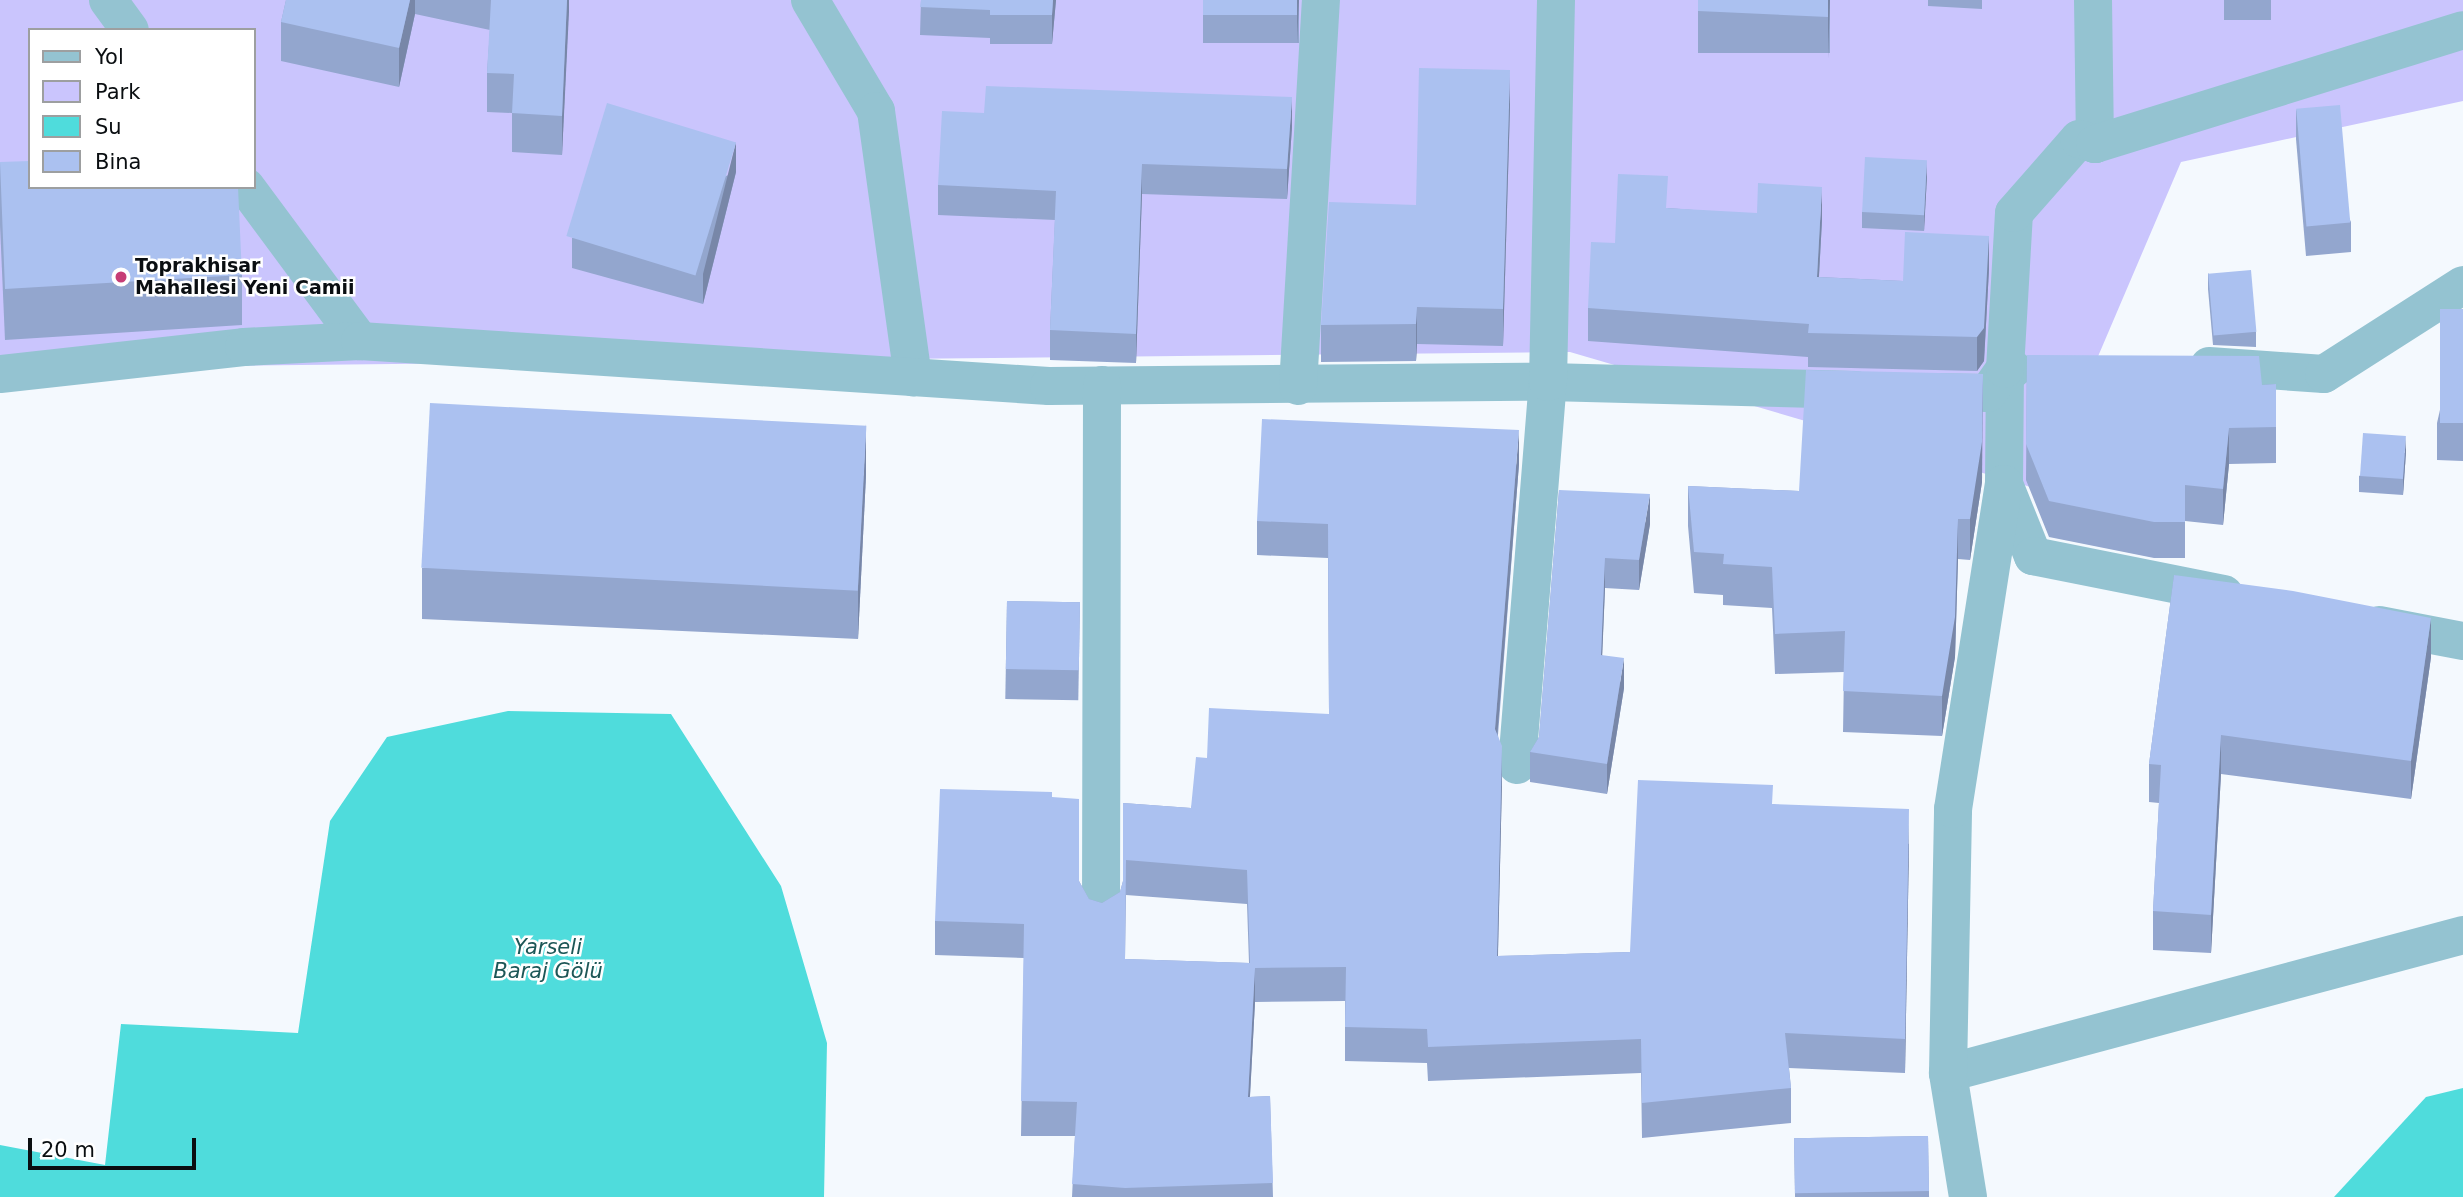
<!DOCTYPE html>
<meta charset="utf-8">
<style>
body{margin:0}
#map{position:relative;width:2463px;height:1197px;overflow:hidden;background:#f4f9fe;font-family:"DejaVu Sans",sans-serif}
div>[style]{position:absolute}
[style*='--x']{left:calc(var(--x)*1px);top:calc(var(--y)*1px);width:calc(var(--w)*1px);rotate:calc(var(--a)*1deg)}
.green>*{inset:0;background:#cac5fd}
.water>*{inset:0;background:#4fdcdc}
.minor>*{height:38px;margin:-19px;padding:0 19px;transform-origin:19px;border-radius:19px;background:#94c3d1}
.wall>*{inset:0;background:#93a6ce;transform-origin:0 0}
.shaded-wall>*{inset:0;background:#7887a8}
.building>*{inset:0;background:#abc1f0;transform-origin:0 0}
.dots>*{width:19px;height:19px;translate:-50% -50%;box-sizing:border-box;border:4px solid #fff;border-radius:50%}
span{translate:-50% -50%;white-space:nowrap;text-align:center;line-height:1.15;-webkit-text-stroke:5px #fff;paint-order:stroke}
.poi-label{font-size:19px;color:#0a0e11;font-weight:700}
.left{translate:0 -50%;text-align:left}
.water-label{font-size:21px;color:#1c5757;font-style:italic}
.legend{position:absolute;left:28px;top:28px;width:228px;height:161px;box-sizing:border-box;background:#fff;border:2px solid #9d9fa0;margin:0;padding:9px 12px;list-style:none;font-size:21px;color:#0a0e11}
.legend li{display:flex;align-items:center;gap:14px;height:35px}
.legend b{width:35px;border:2px solid #9d9fa0}
.scale{position:absolute;left:28px;top:1138px;width:168px;height:32px;box-sizing:border-box;border:4px solid #0a0e11;border-top:0;padding-left:9px;font-size:21px;line-height:24px;white-space:nowrap;color:#0a0e11;-webkit-text-stroke:5px #fff;paint-order:stroke}
</style>
<div id="map">
<div class="green">
<div style="clip-path:polygon(evenodd,0 0,2463px 0,2463px 101px,2181px 162px,2041px 490px,1570px 352px,0 368px,0 0,30px 30px,254px 30px,254px 187px,30px 187px,30px 30px)"></div>
</div>
<div class="water">
<div style="clip-path:polygon(508px 711px,671px 714px,781px 886px,827px 1043px,824px 1197px,0 1197px,0 1145px,105px 1165px,121px 1024px,298px 1033px,330px 821px,387px 737px)"></div>
<div style="clip-path:polygon(2463px 1088px,2463px 1197px,2334px 1197px,2426px 1097px)"></div>
</div>
<div class="minor">
<div style="--x:108;--y:0;--w:37;--a:54"></div>
<div style="--x:810;--y:0;--w:129;--a:59.3"></div>
<div style="--x:876;--y:111;--w:269;--a:82.1"></div>
<div style="--x:2093;--y:0;--w:144;--a:89.2"></div>
<div style="--x:246;--y:187;--w:192;--a:53.5"></div>
<div style="--x:2209;--y:366;--w:115;--a:4"></div>
<div style="--x:2324;--y:374;--w:165;--a:-32.6"></div>
<div style="--x:2013;--y:369;--w:8;--a:180"></div>
<div style="--x:2005;--y:369;--w:115;--a:90.5"></div>
<div style="--x:2004;--y:484;--w:78;--a:68.1"></div>
<div style="--x:2033;--y:556;--w:195;--a:11.3"></div>
<div style="--x:0;--y:374;--w:245;--a:-6.3"></div>
<div style="--x:244;--y:347;--w:116;--a:-3"></div>
<div style="--x:360;--y:341;--w:690;--a:3.74"></div>
<div style="--x:1049;--y:386;--w:499;--a:-0.5"></div>
<div style="--x:1548;--y:382;--w:308;--a:1.5"></div>
<div style="--x:1298;--y:386;--w:387;--a:-86.6"></div>
<div style="--x:1931;--y:392;--w:57;--a:1"></div>
<div style="--x:1988;--y:393;--w:29;--a:-55"></div>
<div style="--x:2005;--y:369;--w:156;--a:-86.7"></div>
<div style="--x:2014;--y:213;--w:98;--a:-48.7"></div>
<div style="--x:2079;--y:139;--w:17;--a:17"></div>
<div style="--x:2095;--y:144;--w:385;--a:-17.2"></div>
<div style="--x:2379;--y:625;--w:86;--a:10.8"></div>
<div style="--x:1517;--y:765;--w:384;--a:-85.4"></div>
<div style="--x:1548;--y:382;--w:382;--a:-88.8"></div>
<div style="--x:1101;--y:915;--w:530;--a:-89.89"></div>
<div style="--x:1948;--y:1073;--w:533;--a:-15"></div>
<div style="--x:1968;--y:1197;--w:126;--a:-99.2"></div>
<div style="--x:1948;--y:1073;--w:264;--a:-88.9"></div>
<div style="--x:1953;--y:809;--w:329;--a:-81.1"></div>
</div>
<div class="wall">
<div style="clip-path:polygon(286px 0,569px 0,562px 155px,512px 152px,512px 113px,487px 112px,487px 73px,490px 30px,415px 14px,399px 87px,281px 61px,281px 22px)"></div>
<div style="clip-path:polygon(921px 0,1056px 0,1052px 44px,990px 44px,990px 38px,920px 35px)"></div>
<div style="left:1203px;top:0;width:96px;height:43px"></div>
<div style="left:1698px;top:0;width:132px;height:53px"></div>
<div style="clip-path:polygon(1928px 0,1982px 0,1982px 9px,1928px 6px)"></div>
<div style="left:2224px;top:0;width:47px;height:20px"></div>
<div style="clip-path:polygon(1510px 107px,1503px 346px,1417px 344px,1416px 361px,1321px 362px,1321px 325px,1416px 205px)"></div>
<div style="clip-path:polygon(2296px 109px,2351px 222px,2351px 252px,2306px 256px,2296px 139px)"></div>
<div style="clip-path:polygon(1292px 127px,1287px 199px,1142px 194px,1136px 363px,1050px 360px,1050px 330px,1055px 220px,938px 215px,938px 185px)"></div>
<div style="clip-path:polygon(0 162px,242px 275px,242px 325px,5px 340px,0 225px)"></div>
<div style="clip-path:polygon(736px 172px,703px 304px,572px 268px,572px 238px)"></div>
<div style="clip-path:polygon(1927px 176px,1924px 231px,1862px 228px,1862px 212px)"></div>
<div style="clip-path:polygon(1668px 208px,1822px 220px,1819px 277px,1903px 281px,1989px 269px,1984px 361px,1977px 371px,1808px 367px,1808px 357px,1588px 341px,1588px 308px,1615px 243px)"></div>
<div style="clip-path:polygon(2208px 273px,2256px 332px,2256px 347px,2213px 345px,2208px 289px)"></div>
<div style="clip-path:polygon(2463px 309px,2463px 461px,2437px 460px,2437px 423px)"></div>
<div style="clip-path:polygon(2027px 355px,2262px 385px,2276px 384px,2276px 463px,2229px 464px,2223px 525px,2185px 521px,2185px 558px,2154px 558px,2049px 537px,2026px 480px)"></div>
<div style="clip-path:polygon(2406px 452px,2403px 495px,2359px 492px,2359px 476px)"></div>
<div style="clip-path:polygon(evenodd,1519px 464px,1498px 735px,1502px 781px,1498px 956px,1630px 952px,1773px 804px,1909px 844px,1905px 1073px,1789px 1068px,1791px 1088px,1791px 1123px,1642px 1138px,1641px 1073px,1428px 1081px,1427px 1063px,1345px 1061px,1345px 1001px,1255px 1002px,1250px 1097px,1270px 1096px,1273px 1197px,1072px 1197px,1075px 1136px,1021px 1136px,1024px 958px,935px 955px,935px 921px,1052px 797px,1079px 881px,1089px 899px,1102px 903px,1120px 892px,1123px 881px,1123px 803px,1191px 808px,1207px 758px,1329px 714px,1328px 558px,1257px 555px,1257px 521px,1519px 464px,1126px 895px,1247px 904px,1249px 963px,1125px 959px,1126px 895px)"></div>
<div style="clip-path:polygon(866px 475px,858px 639px,422px 619px,422px 568px)"></div>
<div style="clip-path:polygon(1982px 482px,1970px 560px,1958px 559px,1955px 657px,1942px 736px,1843px 732px,1844px 672px,1775px 674px,1772px 608px,1723px 605px,1723px 595px,1694px 593px,1688px 526px,1688px 486px,1799px 491px)"></div>
<div style="clip-path:polygon(1559px 490px,1650px 524px,1639px 590px,1605px 588px,1602px 655px,1624px 688px,1607px 794px,1530px 782px,1530px 752px,1539px 737px)"></div>
<div style="clip-path:polygon(2174px 575px,2431px 657px,2411px 799px,2221px 774px,2211px 953px,2153px 950px,2153px 911px,2159px 803px,2149px 802px,2149px 764px)"></div>
<div style="left:1007px;top:601px;width:73px;height:98px;rotate:1deg"></div>
<div style="left:1928px;top:1136px;width:61px;height:134px;rotate:89deg"></div>
</div>
<div class="shaded-wall">
<div style="clip-path:polygon(410px 0,415px 0,415px 14px,399px 87px,399px 48px)"></div>
<div style="clip-path:polygon(567px 0,569px 0,569px 12px,562px 155px,562px 116px)"></div>
<div style="clip-path:polygon(1053px 0,1056px 0,1052px 44px,1052px 15px)"></div>
<div style="clip-path:polygon(1297px 0,1299px 0,1297px 43px)"></div>
<div style="clip-path:polygon(1828px 0,1830px 0,1828px 58px)"></div>
<div style="clip-path:polygon(1510px 70px,1510px 107px,1503px 346px,1503px 309px)"></div>
<div style="clip-path:polygon(1292px 97px,1292px 127px,1287px 199px,1287px 169px)"></div>
<div style="clip-path:polygon(736px 142px,736px 172px,703px 304px,703px 274px)"></div>
<div style="clip-path:polygon(1927px 160px,1927px 176px,1924px 231px,1924px 215px)"></div>
<div style="clip-path:polygon(1142px 164px,1142px 194px,1136px 363px,1136px 334px)"></div>
<div style="clip-path:polygon(1822px 187px,1822px 220px,1817px 310px,1817px 277px)"></div>
<div style="clip-path:polygon(1989px 236px,1989px 269px,1984px 361px,1977px 371px,1977px 337px)"></div>
<div style="clip-path:polygon(1417px 307px,1417px 344px,1416px 361px,1416px 324px)"></div>
<div style="clip-path:polygon(1983px 374px,1982px 482px,1970px 560px,1970px 519px)"></div>
<div style="clip-path:polygon(866px 424px,866px 475px,858px 639px,858px 589px)"></div>
<div style="clip-path:polygon(2229px 428px,2229px 464px,2223px 525px,2223px 489px)"></div>
<div style="clip-path:polygon(1519px 430px,1519px 464px,1495px 763px,1495px 729px)"></div>
<div style="clip-path:polygon(2406px 436px,2406px 452px,2403px 495px,2403px 479px)"></div>
<div style="clip-path:polygon(1650px 494px,1650px 524px,1639px 590px,1639px 560px)"></div>
<div style="clip-path:polygon(1958px 519px,1958px 559px,1955px 657px,1942px 736px,1942px 696px)"></div>
<div style="clip-path:polygon(1605px 558px,1605px 588px,1601px 685px,1601px 655px)"></div>
<div style="clip-path:polygon(2431px 618px,2431px 657px,2411px 799px,2411px 761px)"></div>
<div style="clip-path:polygon(1624px 658px,1624px 688px,1607px 794px,1607px 764px)"></div>
<div style="clip-path:polygon(2221px 735px,2221px 774px,2211px 953px,2211px 915px)"></div>
<div style="clip-path:polygon(1502px 746px,1502px 781px,1497px 991px,1497px 956px)"></div>
<div style="clip-path:polygon(1909px 809px,1909px 844px,1905px 1073px,1905px 1039px)"></div>
<div style="clip-path:polygon(1255px 968px,1255px 1002px,1248px 1131px,1248px 1097px)"></div>
</div>
<div class="building">
<div style="clip-path:polygon(286px 0,410px 0,399px 48px,281px 22px)"></div>
<div style="clip-path:polygon(491px 0,567px 0,562px 116px,512px 113px,514px 74px,487px 73px)"></div>
<div style="clip-path:polygon(921px 0,1053px 0,1052px 15px,990px 15px,990px 10px,920px 7px)"></div>
<div style="left:1203px;top:0;width:94px;height:15px"></div>
<div style="clip-path:polygon(1698px 0,1828px 0,1828px 17px,1698px 11px)"></div>
<div style="clip-path:polygon(1419px 68px,1510px 70px,1503px 309px,1417px 307px,1416px 324px,1321px 325px,1329px 202px,1416px 205px)"></div>
<div style="clip-path:polygon(986px 86px,1292px 97px,1287px 169px,1142px 164px,1136px 334px,1050px 330px,1056px 191px,938px 185px,942px 111px,984px 113px)"></div>
<div style="left:607px;top:103px;width:135px;height:139px;rotate:17deg"></div>
<div style="left:2340px;top:105px;width:118px;height:44px;rotate:85deg"></div>
<div style="left:1865px;top:157px;width:62px;height:55px;rotate:3deg"></div>
<div style="clip-path:polygon(30px 161px,30px 187px,238px 187px,242px 275px,5px 289px,0 162px)"></div>
<div style="clip-path:polygon(1618px 174px,1668px 176px,1666px 208px,1757px 213px,1758px 183px,1822px 187px,1817px 277px,1903px 281px,1905px 232px,1989px 236px,1984px 328px,1977px 337px,1808px 333px,1809px 324px,1588px 308px,1591px 242px,1615px 243px)"></div>
<div style="left:2251px;top:270px;width:62px;height:43px;rotate:85deg"></div>
<div style="left:2440px;top:309px;width:23px;height:114px"></div>
<div style="clip-path:polygon(2027px 355px,2259px 356px,2262px 385px,2276px 384px,2276px 427px,2229px 428px,2223px 489px,2185px 485px,2185px 522px,2154px 522px,2049px 501px,2026px 444px)"></div>
<div style="clip-path:polygon(1806px 370px,1983px 374px,1982px 442px,1970px 519px,1958px 519px,1955px 617px,1942px 696px,1843px 691px,1845px 631px,1775px 634px,1772px 567px,1723px 564px,1724px 554px,1694px 552px,1688px 486px,1799px 491px)"></div>
<div style="left:430px;top:403px;width:437px;height:165px;rotate:3deg"></div>
<div style="clip-path:polygon(evenodd,1262px 419px,1519px 430px,1495px 729px,1502px 746px,1497px 956px,1630px 952px,1638px 780px,1773px 785px,1772px 804px,1909px 809px,1905px 1039px,1785px 1033px,1791px 1088px,1642px 1103px,1641px 1039px,1428px 1047px,1427px 1029px,1345px 1027px,1346px 967px,1255px 968px,1248px 1097px,1270px 1096px,1273px 1183px,1125px 1188px,1072px 1184px,1077px 1102px,1021px 1101px,1024px 924px,935px 921px,940px 789px,1052px 792px,1052px 797px,1079px 799px,1079px 881px,1089px 899px,1102px 903px,1120px 892px,1123px 881px,1123px 803px,1191px 808px,1196px 757px,1207px 758px,1209px 708px,1329px 714px,1328px 524px,1257px 521px,1262px 419px,1126px 860px,1247px 870px,1250px 963px,1125px 959px,1126px 860px)"></div>
<div style="left:2363px;top:433px;width:43px;height:43px;rotate:4deg"></div>
<div style="clip-path:polygon(1559px 490px,1650px 494px,1639px 560px,1605px 558px,1601px 655px,1624px 658px,1607px 764px,1530px 752px,1539px 737px)"></div>
<div style="clip-path:polygon(2174px 575px,2293px 591px,2431px 618px,2411px 761px,2221px 735px,2211px 915px,2153px 911px,2161px 765px,2149px 764px)"></div>
<div style="left:1007px;top:601px;width:73px;height:68px;rotate:1deg"></div>
<div style="left:1928px;top:1136px;width:55px;height:134px;rotate:89deg"></div>
</div>
<div class="dots">
<div style="left:121px;top:277px;background:#c63d76"></div>
</div>
<div class="poi-label">
<span class="left" style="left:135px;top:277px">Toprakhisar<br>Mahallesi Yeni Camii</span>
</div>
<div class="water-label">
<span style="left:548px;top:959px">Yarseli<br>Baraj Gölü</span>
</div>
<ul class="legend">
<li><b style="height:9px;background:#94c3d1"></b>Yol</li>
<li><b style="height:19px;background:#cac5fd"></b>Park</li>
<li><b style="height:19px;background:#4fdcdc"></b>Su</li>
<li><b style="height:19px;background:#abc1f0"></b>Bina</li>
</ul>
<div class="scale">20 m</div>
</div>
